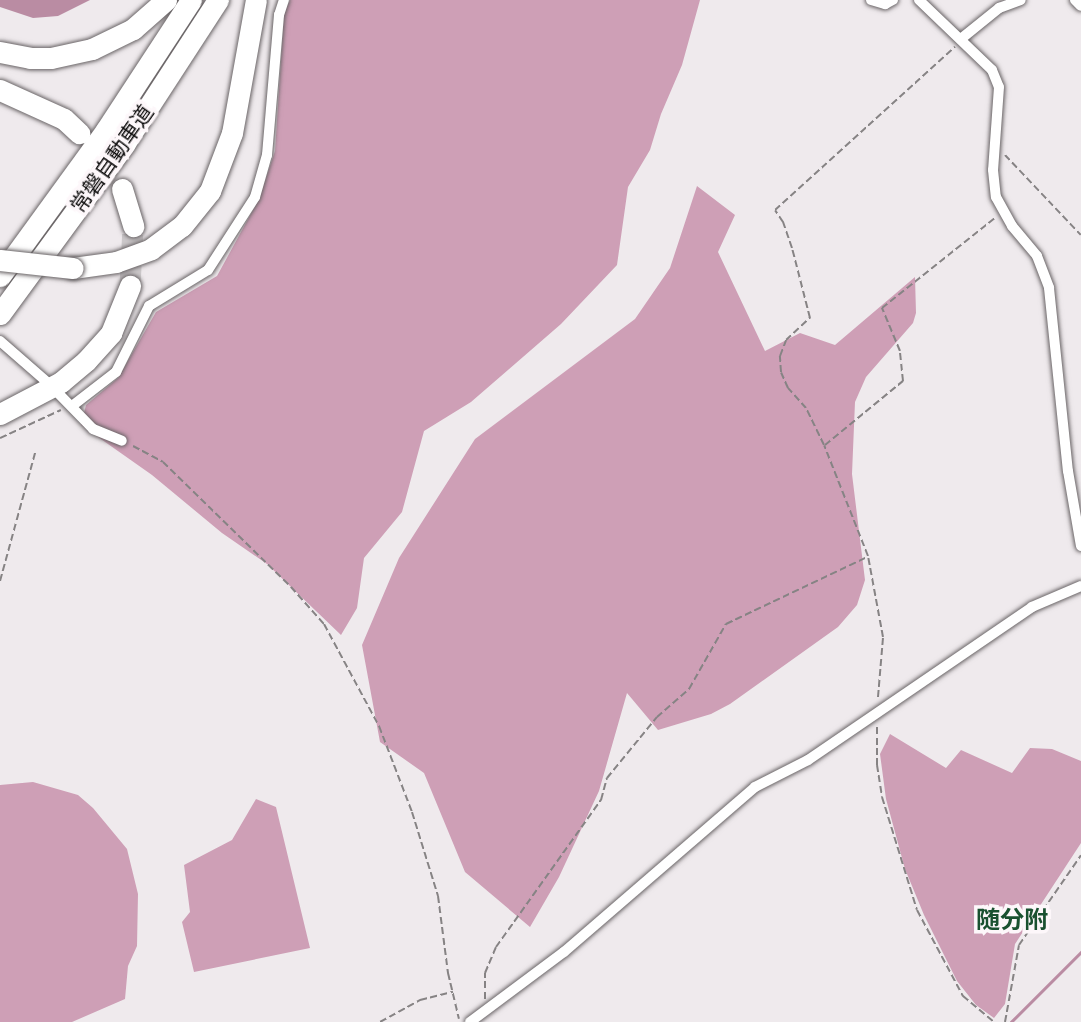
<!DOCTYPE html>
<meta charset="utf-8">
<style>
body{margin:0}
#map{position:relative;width:1081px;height:1022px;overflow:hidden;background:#efeaed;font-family:Karla,"Noto Sans JP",sans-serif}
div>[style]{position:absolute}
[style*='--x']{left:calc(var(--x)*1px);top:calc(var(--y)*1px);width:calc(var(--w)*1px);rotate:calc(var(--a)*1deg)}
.forest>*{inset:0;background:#ce9fb6}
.water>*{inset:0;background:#ba8ca3}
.stream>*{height:2.5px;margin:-1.25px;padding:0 1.25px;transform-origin:1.25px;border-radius:1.25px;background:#ba8ca3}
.highway-tunnel>*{height:21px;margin-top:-10.5px;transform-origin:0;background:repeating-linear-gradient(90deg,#cdc9cb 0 21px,transparent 0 31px)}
.path>*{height:2px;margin-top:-1px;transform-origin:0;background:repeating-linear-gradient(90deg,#868384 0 7px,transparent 0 10.5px)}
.roads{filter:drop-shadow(0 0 2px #696466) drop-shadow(0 0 2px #696466)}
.street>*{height:10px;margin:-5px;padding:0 5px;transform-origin:5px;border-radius:5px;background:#fff}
.highway>*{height:21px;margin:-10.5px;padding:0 10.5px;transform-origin:10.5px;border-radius:10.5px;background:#fff}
.bridges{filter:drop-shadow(0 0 2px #696466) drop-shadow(0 0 2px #696466)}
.highway-bridge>*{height:21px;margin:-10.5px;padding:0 10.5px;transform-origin:10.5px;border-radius:10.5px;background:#fff}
span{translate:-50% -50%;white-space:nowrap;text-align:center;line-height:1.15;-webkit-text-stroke:7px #fdf7fa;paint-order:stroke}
.street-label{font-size:21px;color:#0c0b0b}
.quarter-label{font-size:24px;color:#1a5130;font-weight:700}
</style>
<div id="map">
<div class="forest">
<div style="clip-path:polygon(290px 0,700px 0,682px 65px,661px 114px,650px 150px,628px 187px,617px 265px,561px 324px,471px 402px,424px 431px,402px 512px,364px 558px,357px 608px,341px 635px,267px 564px,222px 533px,152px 475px,81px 425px,86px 405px,118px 378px,156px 312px,217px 276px,259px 199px,275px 151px,284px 13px)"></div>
<div style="clip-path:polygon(697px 186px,735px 215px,718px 252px,765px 351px,800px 333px,835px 345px,915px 277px,916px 313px,913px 323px,866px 377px,855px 402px,852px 474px,865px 580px,857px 605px,838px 627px,730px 704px,711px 714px,658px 730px,627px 693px,599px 791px,559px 877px,530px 927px,465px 872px,424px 773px,380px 742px,362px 645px,399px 558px,475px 439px,635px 319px,670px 268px)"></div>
<div style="clip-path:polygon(890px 734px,946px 768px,961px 750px,1012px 773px,1030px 748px,1052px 749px,1081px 761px,1081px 843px,1015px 944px,1005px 1004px,994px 1018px,976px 1005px,957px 981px,924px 915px,905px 869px,886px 799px,880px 754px)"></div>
<div style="clip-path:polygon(33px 782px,78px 795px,93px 808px,127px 849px,138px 894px,137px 946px,128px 966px,125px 999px,72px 1022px,0 1022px,0 785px)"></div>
<div style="clip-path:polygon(256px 799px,276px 807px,310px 948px,194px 972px,182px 922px,190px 912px,184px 865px,232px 840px)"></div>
</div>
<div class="water">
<div style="clip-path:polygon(0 0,90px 0,58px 16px,33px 18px,0 7px)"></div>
</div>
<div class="stream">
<div style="--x:1011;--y:1022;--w:99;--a:-45"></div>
</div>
<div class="highway-tunnel">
<div style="--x:130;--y:286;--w:60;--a:-87.1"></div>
</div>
<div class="path">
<div style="--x:1005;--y:155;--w:110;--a:46.5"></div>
<div style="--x:0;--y:438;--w:67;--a:-24.7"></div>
<div style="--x:825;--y:445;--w:101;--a:-39.4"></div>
<div style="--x:903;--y:381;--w:30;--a:-96"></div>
<div style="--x:900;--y:351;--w:47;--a:-112.7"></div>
<div style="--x:882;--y:308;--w:146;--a:-38.6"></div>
<div style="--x:133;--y:446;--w:34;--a:28"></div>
<div style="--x:163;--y:462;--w:179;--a:44.3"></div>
<div style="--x:291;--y:587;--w:50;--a:48.3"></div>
<div style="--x:324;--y:624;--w:116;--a:61.7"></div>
<div style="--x:379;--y:726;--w:92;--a:69"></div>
<div style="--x:412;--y:812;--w:88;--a:72.8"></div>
<div style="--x:438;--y:896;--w:78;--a:82.6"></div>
<div style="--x:448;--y:973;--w:47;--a:76.6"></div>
<div style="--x:0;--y:581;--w:133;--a:-74.7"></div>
<div style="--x:878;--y:697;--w:60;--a:-85.2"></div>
<div style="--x:883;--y:637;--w:82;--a:-100.5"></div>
<div style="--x:868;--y:556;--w:119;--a:-111.6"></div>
<div style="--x:824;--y:445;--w:41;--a:-115.9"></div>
<div style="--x:806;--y:408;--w:27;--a:-132"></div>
<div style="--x:788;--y:388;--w:17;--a:-114"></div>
<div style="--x:781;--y:372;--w:16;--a:-94"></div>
<div style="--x:780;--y:356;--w:17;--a:-69"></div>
<div style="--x:786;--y:340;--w:33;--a:-43"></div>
<div style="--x:810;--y:318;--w:72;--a:-104.4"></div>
<div style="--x:792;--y:248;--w:28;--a:-109"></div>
<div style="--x:783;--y:222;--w:14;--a:-124"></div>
<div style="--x:775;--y:210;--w:243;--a:-42.2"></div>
<div style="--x:877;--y:727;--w:38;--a:90"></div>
<div style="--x:877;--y:765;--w:32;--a:81"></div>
<div style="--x:882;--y:797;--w:118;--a:72.8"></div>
<div style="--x:917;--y:910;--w:98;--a:61.9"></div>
<div style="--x:963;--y:996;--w:40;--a:40"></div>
<div style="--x:485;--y:999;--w:26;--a:-90"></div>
<div style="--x:485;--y:973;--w:28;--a:-67"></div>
<div style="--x:496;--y:947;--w:181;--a:-54.5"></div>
<div style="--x:601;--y:800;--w:23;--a:-75"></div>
<div style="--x:607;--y:778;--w:79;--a:-50.7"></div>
<div style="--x:657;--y:717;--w:43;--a:-41.2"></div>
<div style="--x:689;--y:689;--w:75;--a:-60.4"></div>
<div style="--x:726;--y:624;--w:156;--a:-25.4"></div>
<div style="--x:380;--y:1022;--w:46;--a:-28.8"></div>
<div style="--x:420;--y:1000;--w:34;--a:-14"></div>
<div style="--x:1005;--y:1022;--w:78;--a:-79.7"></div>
<div style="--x:1019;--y:945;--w:109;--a:-55.4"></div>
</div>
<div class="roads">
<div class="street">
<div style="--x:871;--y:0;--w:15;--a:16"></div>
<div style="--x:885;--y:4;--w:9;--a:-27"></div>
<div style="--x:919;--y:0;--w:101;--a:43.8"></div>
<div style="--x:992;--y:70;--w:18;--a:68"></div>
<div style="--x:999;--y:87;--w:83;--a:94.1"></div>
<div style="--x:993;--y:170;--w:27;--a:84"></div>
<div style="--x:996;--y:197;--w:33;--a:61"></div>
<div style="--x:1012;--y:226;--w:39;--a:50"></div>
<div style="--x:1037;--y:256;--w:34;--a:69"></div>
<div style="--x:1049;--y:288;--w:184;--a:84.1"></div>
<div style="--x:1068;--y:471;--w:76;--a:80.2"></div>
<div style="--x:1075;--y:0;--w:8;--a:45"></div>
<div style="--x:962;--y:38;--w:48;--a:-39"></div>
<div style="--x:999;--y:8;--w:23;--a:-20"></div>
<div style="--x:0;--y:341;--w:62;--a:41.1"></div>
<div style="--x:59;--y:394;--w:49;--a:45.8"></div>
<div style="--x:93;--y:429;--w:31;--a:22"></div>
<div style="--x:72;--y:406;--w:56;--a:-37.7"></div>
<div style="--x:116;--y:372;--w:74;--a:-63.4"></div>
<div style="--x:149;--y:306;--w:69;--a:-31.4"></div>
<div style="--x:208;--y:270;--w:87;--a:-57.2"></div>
<div style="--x:255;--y:197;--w:44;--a:-74.1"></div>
<div style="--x:267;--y:155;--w:141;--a:-85.1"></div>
<div style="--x:279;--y:15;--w:16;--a:-72"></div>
<div style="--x:470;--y:1022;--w:117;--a:-36.7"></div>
<div style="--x:564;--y:952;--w:252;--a:-40.8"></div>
<div style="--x:755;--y:787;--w:59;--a:-27"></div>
<div style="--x:808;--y:760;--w:271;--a:-34.3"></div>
<div style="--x:1032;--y:607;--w:53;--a:-23.2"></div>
</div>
<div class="highway">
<div style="--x:0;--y:52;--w:31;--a:11"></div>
<div style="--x:30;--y:58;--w:21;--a:0"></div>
<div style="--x:51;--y:58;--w:42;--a:-12.4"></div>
<div style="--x:92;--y:49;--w:46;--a:-26"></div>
<div style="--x:133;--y:29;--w:44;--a:-41.3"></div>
<div style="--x:0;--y:90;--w:70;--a:24.4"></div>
<div style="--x:64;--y:119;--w:21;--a:43"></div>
<div style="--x:122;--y:189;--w:39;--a:73"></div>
<div style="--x:73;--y:268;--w:43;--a:-7.9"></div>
<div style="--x:116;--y:262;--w:37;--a:-20"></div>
<div style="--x:151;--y:249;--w:39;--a:-37"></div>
<div style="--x:182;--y:226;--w:45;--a:-51.3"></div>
<div style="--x:210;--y:191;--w:62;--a:-69.2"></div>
<div style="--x:232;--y:133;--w:135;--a:-79.8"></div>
<div style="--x:0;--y:276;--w:180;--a:-54"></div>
<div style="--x:106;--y:130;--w:155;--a:-56.8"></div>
<div style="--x:0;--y:314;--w:212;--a:-53.8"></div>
<div style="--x:125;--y:143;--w:171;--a:-57"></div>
<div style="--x:0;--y:414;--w:69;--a:-27.7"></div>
<div style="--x:61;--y:382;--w:33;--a:-40"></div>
<div style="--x:86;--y:361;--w:38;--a:-48"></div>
<div style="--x:111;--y:333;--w:51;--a:-68"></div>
</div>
</div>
<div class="bridges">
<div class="highway-bridge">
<div style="--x:0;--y:260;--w:73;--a:6.3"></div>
</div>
</div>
<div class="street-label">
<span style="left:112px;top:159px;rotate:-55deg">常磐自動車道</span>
</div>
<div class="quarter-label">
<span style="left:1012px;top:921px">随分附</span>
</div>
</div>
